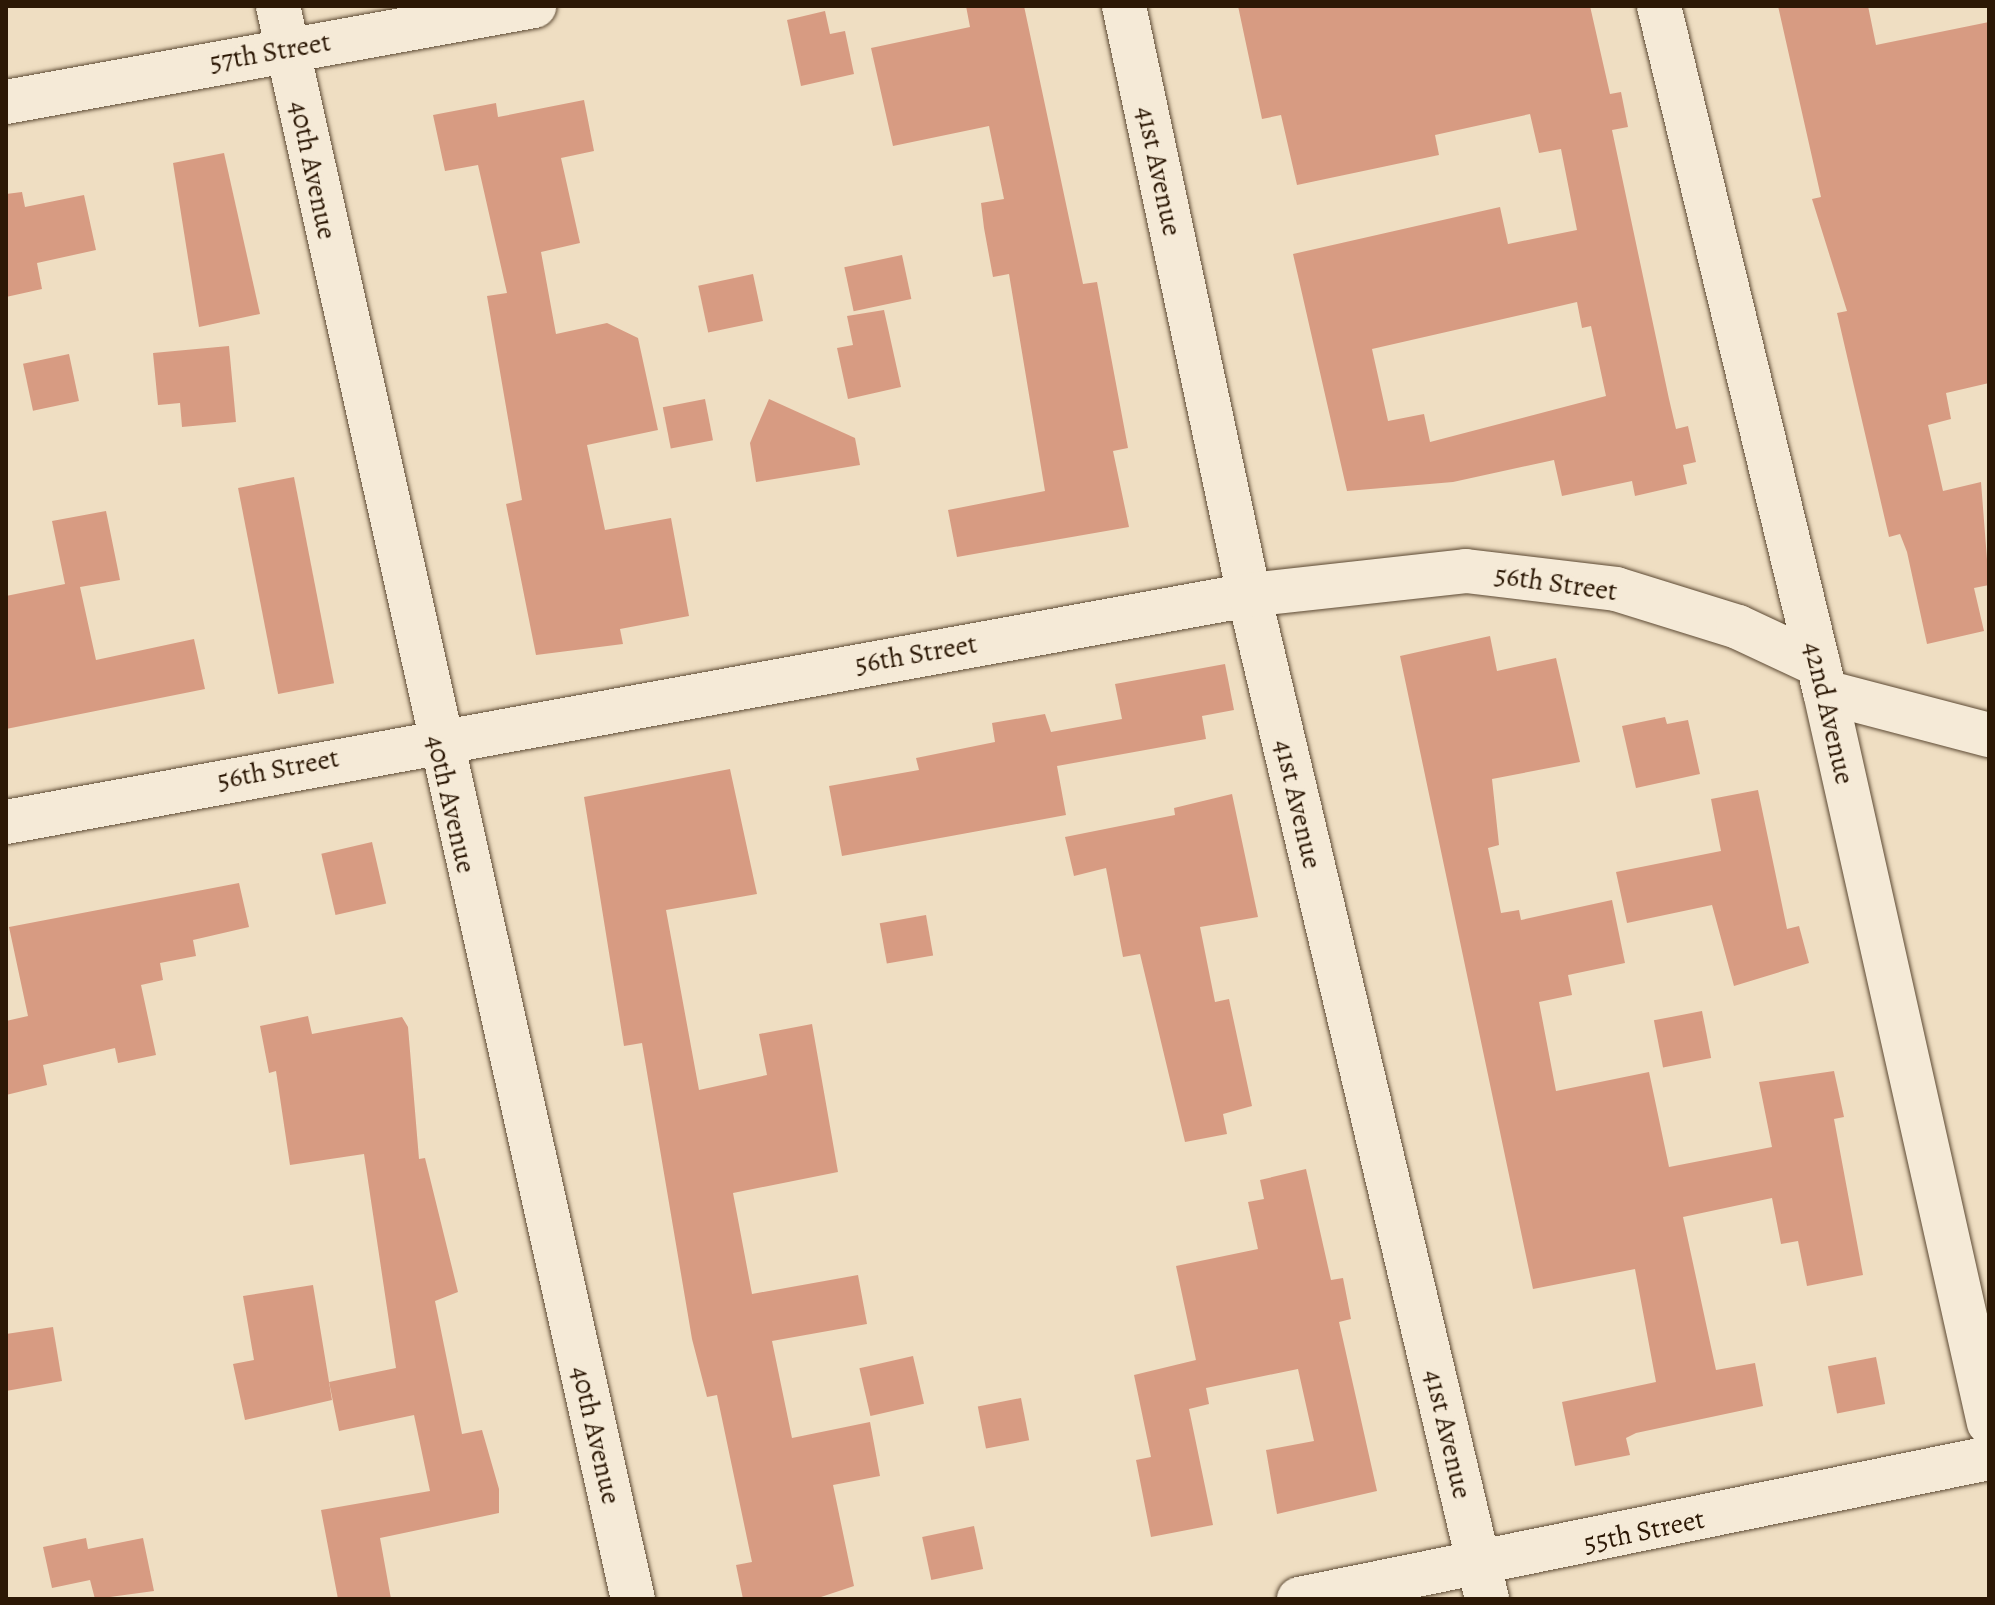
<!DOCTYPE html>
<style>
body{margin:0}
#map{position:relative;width:1995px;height:1605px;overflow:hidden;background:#efdec2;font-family:Alegreya,serif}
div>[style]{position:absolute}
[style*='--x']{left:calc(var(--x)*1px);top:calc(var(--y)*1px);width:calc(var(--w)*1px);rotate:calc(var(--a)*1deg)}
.building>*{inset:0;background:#d79b82;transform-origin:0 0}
.roads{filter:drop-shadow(0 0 2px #5d4a34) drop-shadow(0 0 2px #5d4a34)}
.minor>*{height:44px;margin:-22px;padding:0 22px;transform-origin:22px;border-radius:22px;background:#f5ead7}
span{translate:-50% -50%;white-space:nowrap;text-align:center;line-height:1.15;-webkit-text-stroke:6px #f5ead7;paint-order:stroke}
.street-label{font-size:28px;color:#2c1805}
.frame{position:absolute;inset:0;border:8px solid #2c1805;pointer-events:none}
</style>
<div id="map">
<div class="building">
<div style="clip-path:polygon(966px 6px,1024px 6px,1083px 284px,1097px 282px,1128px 448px,1113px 451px,1129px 527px,957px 557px,948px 510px,1045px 491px,1009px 274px,993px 277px,984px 228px,981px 203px,1004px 199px,989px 126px,893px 146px,871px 48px,970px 27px)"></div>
<div style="clip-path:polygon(evenodd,1238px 6px,1590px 6px,1610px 94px,1621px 92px,1628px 127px,1612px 130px,1669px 399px,1676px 429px,1688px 426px,1696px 462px,1683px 465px,1687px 484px,1635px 496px,1632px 481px,1562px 496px,1554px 460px,1453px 482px,1347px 491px,1293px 254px,1500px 207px,1508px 244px,1577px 230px,1561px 149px,1539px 153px,1530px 114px,1435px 135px,1439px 155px,1297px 185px,1281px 115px,1262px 119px,1238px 6px,1577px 302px,1582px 328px,1591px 326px,1606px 396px,1430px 442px,1424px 414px,1388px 421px,1372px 349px,1577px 302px)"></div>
<div style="clip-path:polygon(1778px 6px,1868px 6px,1876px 45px,1989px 22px,1989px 383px,1946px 393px,1951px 419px,1928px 425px,1943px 491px,1981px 482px,1989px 585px,1974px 588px,1984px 631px,1927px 644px,1907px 552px,1900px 534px,1889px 537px,1837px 313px,1847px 311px,1812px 199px,1821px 197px)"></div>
<div style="clip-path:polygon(825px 11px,830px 34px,845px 31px,854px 74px,801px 86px,787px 20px)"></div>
<div style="clip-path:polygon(584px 100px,594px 151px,561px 158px,580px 243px,541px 252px,556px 334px,607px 323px,638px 338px,658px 430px,587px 445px,605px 530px,671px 518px,689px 616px,620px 629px,623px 644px,536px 655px,506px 504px,522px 500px,487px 296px,507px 293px,478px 165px,445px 171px,433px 115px,496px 103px,498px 117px)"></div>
<div style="clip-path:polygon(224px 153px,260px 314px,199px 327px,173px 163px)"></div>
<div style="clip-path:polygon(22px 192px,25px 207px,84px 195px,96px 250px,37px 263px,42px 289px,6px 297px,6px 194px)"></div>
<div style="left:902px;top:255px;width:45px;height:59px;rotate:78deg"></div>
<div style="left:753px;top:274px;width:48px;height:56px;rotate:78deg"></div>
<div style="clip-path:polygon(884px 310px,901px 387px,848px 399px,837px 348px,853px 345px,847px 316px)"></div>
<div style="clip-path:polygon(229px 346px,236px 422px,182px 427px,180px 403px,158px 405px,153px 353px)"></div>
<div style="left:69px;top:354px;width:48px;height:47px;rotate:78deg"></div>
<div style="left:705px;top:399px;width:42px;height:43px;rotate:79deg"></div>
<div style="clip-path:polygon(769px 399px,855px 438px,860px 465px,756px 482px,750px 443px)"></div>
<div style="left:294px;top:477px;width:210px;height:57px;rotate:79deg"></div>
<div style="clip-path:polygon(106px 511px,120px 580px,80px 587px,96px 660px,194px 639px,205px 689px,6px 729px,6px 596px,65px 584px,52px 521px)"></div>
<div style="clip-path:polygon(1490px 636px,1497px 671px,1556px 658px,1580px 762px,1492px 779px,1499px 845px,1488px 848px,1501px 913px,1519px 910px,1521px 920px,1612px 900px,1625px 963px,1568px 975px,1572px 995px,1539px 1002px,1556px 1091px,1649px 1072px,1669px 1167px,1772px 1147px,1759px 1082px,1834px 1071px,1844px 1117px,1834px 1119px,1863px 1275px,1807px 1286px,1798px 1241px,1781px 1244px,1772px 1198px,1683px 1217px,1716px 1370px,1755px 1363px,1763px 1406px,1636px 1433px,1626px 1438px,1630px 1455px,1575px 1466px,1562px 1402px,1656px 1382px,1635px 1269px,1533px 1289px,1400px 656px)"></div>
<div style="clip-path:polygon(1225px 664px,1234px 710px,1202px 716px,1206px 739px,1057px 766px,1066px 815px,842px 856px,829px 786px,919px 770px,916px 758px,995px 742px,992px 723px,1045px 714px,1051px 732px,1122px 719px,1115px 684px)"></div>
<div style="clip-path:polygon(1665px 717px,1667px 724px,1688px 720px,1700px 774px,1636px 788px,1622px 726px)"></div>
<div style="clip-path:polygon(730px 769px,757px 894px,666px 910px,699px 1090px,767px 1075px,759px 1034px,812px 1024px,838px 1172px,733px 1193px,752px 1294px,858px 1275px,867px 1324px,772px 1341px,792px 1438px,870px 1422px,880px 1476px,833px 1485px,854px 1586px,815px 1599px,743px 1599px,736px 1565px,752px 1562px,717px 1395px,707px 1397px,692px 1339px,642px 1043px,624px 1046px,584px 797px)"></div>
<div style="clip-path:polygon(1758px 790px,1787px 929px,1799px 926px,1809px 963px,1734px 986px,1712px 905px,1627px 923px,1616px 872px,1721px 851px,1711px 799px)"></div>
<div style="clip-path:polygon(1232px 794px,1258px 917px,1200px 927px,1215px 1002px,1229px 999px,1252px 1106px,1223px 1114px,1227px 1134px,1185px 1142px,1140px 954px,1123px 957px,1106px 868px,1074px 876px,1065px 837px,1175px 815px,1174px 808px)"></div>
<div style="left:372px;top:842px;width:63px;height:52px;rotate:77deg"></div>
<div style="clip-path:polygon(239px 883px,249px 927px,193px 940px,196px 956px,160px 963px,163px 980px,141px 985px,156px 1055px,118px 1063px,115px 1048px,43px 1065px,47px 1085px,6px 1095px,6px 1021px,28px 1016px,9px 927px)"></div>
<div style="left:926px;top:915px;width:41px;height:47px;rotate:80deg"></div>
<div style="left:1702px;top:1011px;width:48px;height:49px;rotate:79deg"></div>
<div style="clip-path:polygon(308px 1016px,312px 1034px,402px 1017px,408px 1027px,419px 1159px,425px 1158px,458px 1292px,435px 1301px,462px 1434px,482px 1430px,499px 1489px,499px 1513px,380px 1538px,391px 1599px,338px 1599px,321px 1510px,430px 1491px,414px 1415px,339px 1431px,329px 1382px,396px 1368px,364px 1154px,290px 1165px,276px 1071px,269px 1073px,260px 1026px)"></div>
<div style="clip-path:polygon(1306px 1169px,1331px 1280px,1343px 1278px,1351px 1319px,1339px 1322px,1377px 1491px,1277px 1514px,1266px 1450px,1314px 1441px,1298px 1369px,1206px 1388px,1209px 1404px,1189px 1409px,1213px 1525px,1151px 1537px,1136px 1460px,1151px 1457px,1134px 1375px,1196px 1360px,1176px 1266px,1258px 1249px,1248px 1202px,1264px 1199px,1260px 1180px)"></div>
<div style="clip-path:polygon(313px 1285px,332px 1400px,245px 1420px,233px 1364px,254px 1360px,243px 1296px)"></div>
<div style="clip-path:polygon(53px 1327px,62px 1381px,6px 1391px,6px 1334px)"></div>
<div style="left:913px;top:1356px;width:49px;height:55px;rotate:77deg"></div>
<div style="left:1876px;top:1357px;width:48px;height:49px;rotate:79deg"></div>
<div style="left:1021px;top:1398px;width:43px;height:44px;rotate:79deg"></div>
<div style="left:974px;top:1526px;width:44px;height:53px;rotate:78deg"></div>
<div style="clip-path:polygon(86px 1538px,88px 1549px,143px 1538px,154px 1591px,95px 1599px,90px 1580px,52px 1588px,43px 1547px)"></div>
</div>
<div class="roads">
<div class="minor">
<div style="--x:278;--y:6;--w:1632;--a:77.44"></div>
<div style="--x:1124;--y:6;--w:602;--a:78.02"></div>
<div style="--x:1249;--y:595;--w:1032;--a:76.66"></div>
<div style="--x:1659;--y:6;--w:706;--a:76.4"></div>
<div style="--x:1825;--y:692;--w:749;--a:77.36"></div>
<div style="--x:6;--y:102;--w:537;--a:-10.3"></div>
<div style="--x:1825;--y:692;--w:170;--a:14.7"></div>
<div style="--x:6;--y:822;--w:1264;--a:-10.35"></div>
<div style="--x:1249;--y:595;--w:218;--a:-6.3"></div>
<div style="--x:1466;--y:571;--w:151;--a:6.8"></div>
<div style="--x:1616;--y:589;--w:128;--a:17.3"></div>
<div style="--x:1738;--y:627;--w:89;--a:25.1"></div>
<div style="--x:1299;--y:1599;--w:704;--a:-11.55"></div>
</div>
</div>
<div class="street-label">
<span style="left:270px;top:52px;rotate:-10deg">57th Street</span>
<span style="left:313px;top:170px;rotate:78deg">40th Avenue</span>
<span style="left:1159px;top:171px;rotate:78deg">41st Avenue</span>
<span style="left:1556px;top:583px;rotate:8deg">56th Street</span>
<span style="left:916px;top:654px;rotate:-10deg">56th Street</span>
<span style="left:1829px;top:713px;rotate:77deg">42nd Avenue</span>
<span style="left:278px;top:769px;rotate:-11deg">56th Street</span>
<span style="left:451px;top:804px;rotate:77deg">40th Avenue</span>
<span style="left:1298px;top:804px;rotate:77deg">41st Avenue</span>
<span style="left:1448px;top:1434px;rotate:77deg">41st Avenue</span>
<span style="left:596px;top:1435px;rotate:77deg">40th Avenue</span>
<span style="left:1644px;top:1531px;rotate:-12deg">55th Street</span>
</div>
<div class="frame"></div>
</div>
